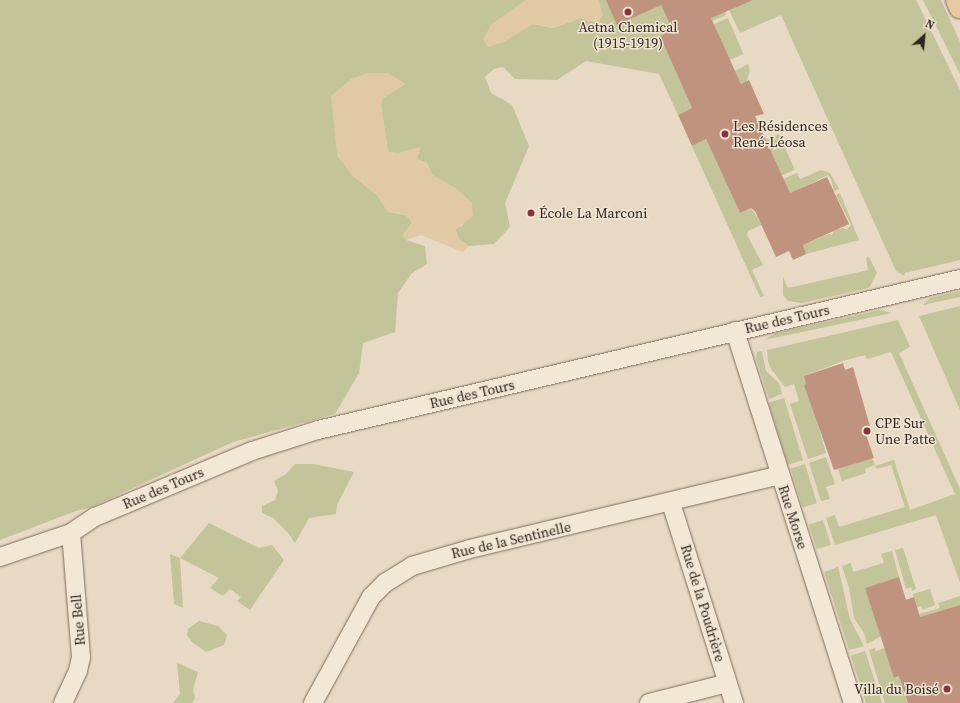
<!DOCTYPE html>
<meta charset="utf-8">
<style>
body{margin:0}
#map{position:relative;width:960px;height:703px;overflow:hidden;background:#e7d9c3;font-family:"Source Serif 4",serif}
div>[style]{position:absolute}
[style*='--x']{left:calc(var(--x)*1px);top:calc(var(--y)*1px);width:calc(var(--w)*1px);rotate:calc(var(--a)*1deg)}
.green>*{inset:0;background:#c3c499;transform-origin:0 0}
.sand>*{inset:0;background:#e0c9a4}
.building>*{inset:0;background:#c0937e}
.roads{filter:drop-shadow(0 0 1px #7f6b5c) drop-shadow(0 0 1px #7f6b5c)}
.minor>*{height:18px;margin:-9px;padding:0 9px;transform-origin:9px;border-radius:9px;background:#f3e7d5}
.primary>*{height:22px;margin:-11px;padding:0 11px;transform-origin:11px;border-radius:11px;background:#e6c9a0}
.dots>*{width:11px;height:11px;translate:-50% -50%;box-sizing:border-box;border:2px solid #f0e4d2;border-radius:50%}
span{translate:-50% -50%;white-space:nowrap;text-align:center;line-height:1.15;-webkit-text-stroke:3px #f0e4d2;paint-order:stroke}
.poi-label{font-size:14px;color:#31261e}
.left{translate:0 -50%;text-align:left}
.right{translate:-100% -50%;text-align:right}
.street-label{font-size:14px;color:#31261e}
.north{position:absolute;left:904px;top:16px;width:40px;height:40px;-webkit-text-stroke:3px #f0e4d2;paint-order:stroke;rotate:27deg;font-size:11px;font-weight:700;line-height:16px;text-align:center;color:#31261e}
.north::after{content:'';display:block;margin:auto;width:14px;height:18px;background:#31261e;clip-path:polygon(50% 0,100% 100%,50% 72%,0 100%)}
</style>
<div id="map">
<div class="green">
<div style="clip-path:polygon(0 0,526px 0,491px 25px,501px 43px,533px 24px,552px 28px,582px 18px,598px 0,723px 0,726px 15px,712px 21px,673px 30px,660px 36px,692px 108px,678px 115px,659px 74px,586px 61px,557px 80px,515px 79px,503px 67px,494px 69px,485px 77px,491px 93px,512px 105px,529px 146px,505px 203px,510px 227px,494px 244px,469px 246px,459px 239px,455px 229px,463px 225px,457px 189px,432px 175px,427px 163px,417px 159px,420px 148px,398px 153px,388px 152px,381px 105px,383px 98px,405px 84px,388px 73px,353px 176px,377px 195px,388px 212px,406px 215px,412px 222px,406px 240px,425px 246px,427px 264px,412px 273px,398px 293px,395px 332px,363px 343px,359px 373px,335px 414px,233px 442px,92px 507px,76px 511px,0 540px)"></div>
<div style="clip-path:polygon(730px 0,916px 0,960px 90px,960px 260px,905px 273px,904px 276px,896px 271px,781px 15px,740px 33px,729px 10px)"></div>
<div style="clip-path:polygon(923px 0,941px 0,960px 42px,960px 74px)"></div>
<div style="left:728px;top:18px;width:39px;height:16px;rotate:67deg"></div>
<div style="clip-path:polygon(748px 64px,750px 70px,747px 81px,741px 84px,735px 71px)"></div>
<div style="left:779px;top:134px;width:39px;height:15px;rotate:66deg"></div>
<div style="clip-path:polygon(706px 139px,740px 213px,751px 208px,762px 225px,748px 231px,747px 235px,763px 265px,752px 270px,764px 296px,760px 297px,692px 146px)"></div>
<div style="clip-path:polygon(821px 170px,830px 173px,839px 189px,834px 191px,831px 179px,828px 175px,790px 194px,783px 179px,797px 173px,800px 179px)"></div>
<div style="clip-path:polygon(840px 193px,859px 240px,806px 254px,803px 245px,829px 234px,832px 235px,834px 231px,842px 228px,847px 229px,851px 225px,836px 195px)"></div>
<div style="clip-path:polygon(869px 257px,877px 273px,869px 288px,802px 303px,788px 301px,783px 295px,783px 277px,788px 288px,868px 270px,866px 258px)"></div>
<div style="clip-path:polygon(960px 291px,960px 297px,923px 305px,930px 298px)"></div>
<div style="clip-path:polygon(960px 306px,960px 410px,919px 316px)"></div>
<div style="clip-path:polygon(880px 310px,892px 313px,764px 340px,776px 333px)"></div>
<div style="clip-path:polygon(898px 320px,910px 347px,899px 353px,960px 489px,960px 583px,936px 515px,835px 545px,826px 518px,835px 515px,839px 527px,905px 507px,891px 465px,876px 469px,875px 466px,894px 460px,910px 510px,955px 494px,891px 352px,867px 359px,865px 355px,843px 361px,804px 376px,826px 453px,808px 459px,790px 404px,799px 401px,794px 384px,785px 387px,771px 369px,768px 361px,767px 350px)"></div>
<div style="clip-path:polygon(762px 351px,766px 371px,779px 383px,782px 394px,769px 399px,756px 359px,757px 352px)"></div>
<div style="left:784px;top:398px;width:65px;height:16px;rotate:73deg"></div>
<div style="clip-path:polygon(826px 457px,835px 484px,826px 487px,830px 499px,821px 501px,809px 463px)"></div>
<div style="clip-path:polygon(872px 458px,875px 465px,865px 469px,866px 473px,842px 481px,838px 469px)"></div>
<div style="clip-path:polygon(295px 464px,313px 464px,354px 472px,337px 505px,336px 514px,309px 518px,295px 543px,288px 533px,273px 518px,262px 513px,262px 506px,275px 500px,278px 491px,274px 481px,286px 474px)"></div>
<div style="left:805px;top:464px;width:41px;height:15px;rotate:73deg"></div>
<div style="left:823px;top:520px;width:26px;height:15px;rotate:72deg"></div>
<div style="clip-path:polygon(209px 523px,259px 548px,272px 545px,284px 560px,250px 610px,237px 601px,241px 597px,230px 589px,223px 596px,210px 588px,219px 578px,180px 558px,183px 608px,174px 604px,170px 554px,180px 558px)"></div>
<div style="clip-path:polygon(903px 548px,916px 589px,912px 591px,911px 587px,906px 589px,895px 550px)"></div>
<div style="clip-path:polygon(892px 551px,899px 577px,866px 588px,881px 636px,867px 644px,864px 633px,854px 618px,849px 588px,842px 566px,851px 563px,853px 572px,884px 563px,881px 554px)"></div>
<div style="clip-path:polygon(838px 567px,850px 619px,864px 646px,849px 650px,824px 572px)"></div>
<div style="clip-path:polygon(930px 589px,935px 605px,923px 610px,921px 606px,917px 607px,913px 594px)"></div>
<div style="clip-path:polygon(960px 596px,960px 605px,920px 617px,919px 614px,940px 608px,938px 603px)"></div>
<div style="clip-path:polygon(199px 621px,218px 626px,227px 635px,224px 645px,206px 652px,192px 642px,187px 635px,188px 629px)"></div>
<div style="clip-path:polygon(875px 648px,876px 651px,885px 648px,895px 678px,960px 657px,906px 697px,908px 703px,885px 703px,869px 650px)"></div>
<div style="left:865px;top:651px;width:55px;height:15px;rotate:72deg"></div>
<div style="clip-path:polygon(177px 663px,198px 672px,193px 690px,195px 698px,192px 703px,173px 703px,180px 694px)"></div>
</div>
<div class="sand">
<div style="clip-path:polygon(526px 0,599px 0,603px 15px,599px 21px,589px 22px,582px 18px,552px 28px,533px 24px,501px 43px,488px 47px,483px 39px,491px 25px)"></div>
<div style="clip-path:polygon(368px 73px,388px 73px,405px 84px,383px 98px,381px 105px,388px 152px,398px 153px,420px 147px,417px 159px,427px 163px,432px 175px,457px 189px,472px 203px,473px 216px,455px 230px,459px 239px,469px 246px,463px 252px,421px 235px,406px 240px,402px 236px,412px 222px,406px 215px,388px 212px,377px 195px,353px 176px,337px 156px,331px 96px,351px 79px)"></div>
</div>
<div class="building">
<div style="clip-path:polygon(606px 0,753px 0,711px 18px,741px 84px,749px 80px,756px 96px,764px 114px,755px 116px,790px 193px,827px 177px,849px 224px,803px 245px,806px 254px,793px 260px,789px 251px,776px 257px,755px 211px,751px 208px,740px 213px,706px 139px,692px 146px,678px 115px,692px 108px,660px 36px,673px 30px,661px 5px,617px 25px)"></div>
<div style="clip-path:polygon(843px 363px,845px 370px,853px 367px,871px 430px,865px 432px,874px 458px,834px 470px,804px 385px,806px 384px,804px 376px)"></div>
<div style="clip-path:polygon(899px 577px,906px 600px,914px 597px,920px 617px,960px 605px,960px 703px,908px 703px,899px 676px,894px 678px,865px 588px)"></div>
</div>
<div class="roads">
<div class="minor">
<div style="--x:735;--y:331;--w:390;--a:72.4"></div>
<div style="--x:671;--y:503;--w:210;--a:72.5"></div>
<div style="--x:0;--y:557;--w:75;--a:-18.7"></div>
<div style="--x:71;--y:533;--w:29;--a:-34"></div>
<div style="--x:95;--y:517;--w:170;--a:-22.8"></div>
<div style="--x:252;--y:451;--w:69;--a:-17.7"></div>
<div style="--x:318;--y:430;--w:660;--a:-13.24"></div>
<div style="--x:63;--y:703;--w:35;--a:-65"></div>
<div style="--x:78;--y:671;--w:14;--a:-78"></div>
<div style="--x:81;--y:657;--w:124;--a:-94.6"></div>
<div style="--x:313;--y:703;--w:121;--a:-61.3"></div>
<div style="--x:371;--y:597;--w:20;--a:-45"></div>
<div style="--x:385;--y:583;--w:32;--a:-32"></div>
<div style="--x:412;--y:566;--w:60;--a:-16.3"></div>
<div style="--x:470;--y:549;--w:319;--a:-13.4"></div>
<div style="--x:649;--y:703;--w:81;--a:-14.2"></div>
</div>
<div class="primary">
<div style="--x:957;--y:0;--w:8;--a:67"></div>
</div>
</div>
<div class="dots">
<div style="left:628px;top:12px;background:#86353e"></div>
<div style="left:725px;top:134px;background:#86353e"></div>
<div style="left:531px;top:213px;background:#86353e"></div>
<div style="left:867px;top:431px;background:#86353e"></div>
<div style="left:947px;top:689px;background:#86353e"></div>
</div>
<div class="poi-label">
<span style="left:628px;top:35px">Aetna Chemical<br>(1915-1919)</span>
<span class="left" style="left:733px;top:134px">Les Résidences<br>René-Léosa</span>
<span class="left" style="left:539px;top:213px">École La Marconi</span>
<span class="left" style="left:875px;top:431px">CPE Sur<br>Une Patte</span>
<span class="right" style="left:939px;top:689px">Villa du Boisé</span>
</div>
<div class="street-label">
<span style="left:787px;top:319px;rotate:-13deg">Rue des Tours</span>
<span style="left:472px;top:394px;rotate:-13deg">Rue des Tours</span>
<span style="left:163px;top:488px;rotate:-23deg">Rue des Tours</span>
<span style="left:793px;top:517px;rotate:72deg">Rue Morse</span>
<span style="left:511px;top:540px;rotate:-13deg">Rue de la Sentinelle</span>
<span style="left:703px;top:603px;rotate:73deg">Rue de la Poudrière</span>
<span style="left:78px;top:620px;rotate:-95deg">Rue Bell</span>
</div>
<div class="north">N</div>
</div>
